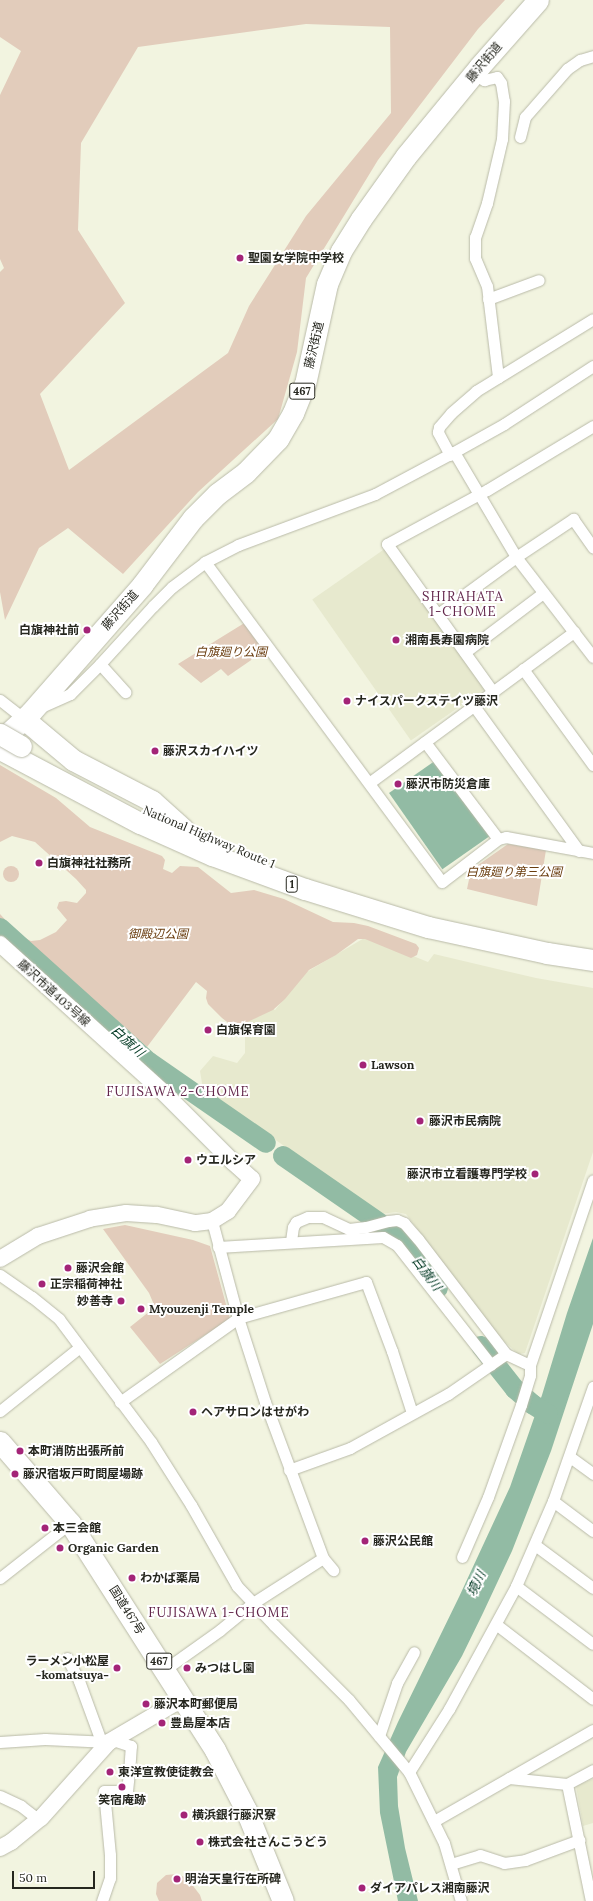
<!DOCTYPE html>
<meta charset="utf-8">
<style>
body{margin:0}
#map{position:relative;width:593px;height:1901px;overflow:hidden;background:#f2f4e0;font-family:Lora,"Noto Sans JP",serif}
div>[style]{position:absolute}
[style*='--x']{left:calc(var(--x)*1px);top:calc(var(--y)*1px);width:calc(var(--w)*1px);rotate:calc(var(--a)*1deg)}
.built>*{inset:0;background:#e7e9ce;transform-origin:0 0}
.green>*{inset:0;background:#e2ccbb}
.round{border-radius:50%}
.water>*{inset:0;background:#92bba4;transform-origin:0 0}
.river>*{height:20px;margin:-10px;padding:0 10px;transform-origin:10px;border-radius:10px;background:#92bba4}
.roads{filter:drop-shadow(0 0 1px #b9baa8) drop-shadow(0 0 1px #b9baa8)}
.street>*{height:11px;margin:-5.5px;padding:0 5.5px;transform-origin:5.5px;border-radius:5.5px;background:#fff}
.secondary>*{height:16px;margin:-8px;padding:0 8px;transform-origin:8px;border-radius:8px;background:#fff}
.highway>*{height:21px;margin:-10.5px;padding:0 10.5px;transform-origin:10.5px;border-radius:10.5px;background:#fff}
.bridges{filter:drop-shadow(0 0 1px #b9baa8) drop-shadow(0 0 1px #b9baa8)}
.highway-bridge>*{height:21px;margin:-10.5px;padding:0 10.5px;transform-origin:10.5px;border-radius:10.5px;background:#fff}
.dots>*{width:11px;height:11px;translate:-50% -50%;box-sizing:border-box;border:2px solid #fff;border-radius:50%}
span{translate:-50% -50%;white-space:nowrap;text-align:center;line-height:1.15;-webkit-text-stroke:4px #fff;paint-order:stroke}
.shield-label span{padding:1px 3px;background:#fff;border:1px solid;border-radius:3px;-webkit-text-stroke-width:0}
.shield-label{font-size:11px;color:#26271f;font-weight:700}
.street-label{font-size:12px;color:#26271f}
.poi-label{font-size:12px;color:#26271f;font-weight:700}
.left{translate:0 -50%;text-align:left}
.right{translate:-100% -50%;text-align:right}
.park-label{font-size:12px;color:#693c0e;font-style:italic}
.neighbourhood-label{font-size:13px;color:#62254a;letter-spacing:1px}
.water-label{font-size:13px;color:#033a24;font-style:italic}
.scale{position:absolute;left:12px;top:1871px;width:83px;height:18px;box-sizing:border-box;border:2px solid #26271f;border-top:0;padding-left:5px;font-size:12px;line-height:14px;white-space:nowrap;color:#26271f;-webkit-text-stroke:3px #fff;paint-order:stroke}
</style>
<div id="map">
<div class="built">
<div style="left:386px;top:548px;width:172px;height:90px;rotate:55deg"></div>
<div style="clip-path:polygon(366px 937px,428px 962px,434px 954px,536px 978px,593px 988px,593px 1152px,525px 1353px,518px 1354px,495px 1333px,406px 1214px,396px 1212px,381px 1214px,203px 1089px,200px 1071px,213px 1056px,237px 1063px,245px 1053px,245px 1020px,268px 1006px,275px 1010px,305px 973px)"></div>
<div style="clip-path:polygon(593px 1779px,593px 1823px,583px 1826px,576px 1786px)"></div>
</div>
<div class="green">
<div style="clip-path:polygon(evenodd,0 0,505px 0,478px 29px,378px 160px,306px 278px,297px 352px,278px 419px,198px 492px,123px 574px,68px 528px,39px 548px,5px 620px,0 592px,0 272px,4px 268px,0 259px,0 95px,21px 51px,0 37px,0 0,306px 24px,390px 27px,391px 113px,306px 216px,249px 306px,228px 353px,69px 470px,40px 394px,125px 303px,78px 230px,81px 143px,138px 47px,306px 24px)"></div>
<div style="clip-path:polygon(246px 622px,266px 650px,228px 676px,221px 669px,201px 683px,178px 664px)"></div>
<div style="clip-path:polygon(0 765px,56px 798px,90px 827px,162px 856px,165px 860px,163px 869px,172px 873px,180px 866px,198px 867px,231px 893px,254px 890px,284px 899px,333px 922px,354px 923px,368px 926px,416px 944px,419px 948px,417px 955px,411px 958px,365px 939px,358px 939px,336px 955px,309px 970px,285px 999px,273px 1010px,241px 1025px,231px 1025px,222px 1018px,208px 1004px,206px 998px,207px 991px,196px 982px,147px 1047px,84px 996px,62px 977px,45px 957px,0 924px,0 914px,19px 935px,31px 941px,40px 940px,56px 932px,67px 920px,57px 908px,59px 902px,66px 901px,77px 903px,86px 893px,86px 890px,76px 879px,35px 842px,12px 836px,0 842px)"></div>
<div style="clip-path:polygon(508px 844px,546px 850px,537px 906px,467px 889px,471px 870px)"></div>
<div class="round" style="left:3px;top:866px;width:16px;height:16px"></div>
<div style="clip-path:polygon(125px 1225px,193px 1240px,210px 1246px,230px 1319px,160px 1364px,130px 1327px,155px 1307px,149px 1293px,103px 1229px)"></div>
<div style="clip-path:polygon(177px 1874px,187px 1878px,200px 1895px,202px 1901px,159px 1901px,156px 1894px,157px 1883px,166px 1875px)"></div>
</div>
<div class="water">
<div style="left:439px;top:758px;width:93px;height:61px;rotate:55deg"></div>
<div style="clip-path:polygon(593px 1238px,593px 1324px,551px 1451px,512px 1551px,483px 1613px,462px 1656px,406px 1752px,397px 1777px,398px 1806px,405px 1848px,418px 1901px,398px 1901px,380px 1813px,378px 1767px,398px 1722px,459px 1597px,510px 1487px,542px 1395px,567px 1313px)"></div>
</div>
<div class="river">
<div style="--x:0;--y:928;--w:200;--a:42"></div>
<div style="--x:149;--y:1062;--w:142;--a:34.7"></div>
<div style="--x:283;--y:1156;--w:139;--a:34.7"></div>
<div style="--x:397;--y:1235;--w:67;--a:52.3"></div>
<div style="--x:481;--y:1346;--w:55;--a:51.7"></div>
<div style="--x:515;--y:1389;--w:23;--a:41"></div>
<div style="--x:532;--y:1404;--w:19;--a:32"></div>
</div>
<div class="roads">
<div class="street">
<div style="--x:473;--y:74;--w:13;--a:29"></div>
<div style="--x:484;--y:80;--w:13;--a:-13"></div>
<div style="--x:497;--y:77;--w:7;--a:56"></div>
<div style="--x:501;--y:83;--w:18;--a:81"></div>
<div style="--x:504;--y:101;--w:38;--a:93"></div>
<div style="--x:502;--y:139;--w:66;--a:103.2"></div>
<div style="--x:487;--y:203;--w:36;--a:109"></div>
<div style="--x:475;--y:237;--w:21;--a:90"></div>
<div style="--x:475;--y:258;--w:30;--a:67"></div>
<div style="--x:487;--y:286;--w:92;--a:83.1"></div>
<div style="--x:520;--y:137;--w:21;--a:-76"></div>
<div style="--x:525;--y:117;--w:64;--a:-48.8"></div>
<div style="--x:567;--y:69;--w:16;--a:-35"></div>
<div style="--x:580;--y:60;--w:14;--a:-17"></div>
<div style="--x:488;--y:299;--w:54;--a:-20.4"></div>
<div style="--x:454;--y:452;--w:122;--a:59.4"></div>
<div style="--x:516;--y:557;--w:126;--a:52.4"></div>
<div style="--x:450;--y:455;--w:26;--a:-118"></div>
<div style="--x:438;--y:432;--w:5;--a:-79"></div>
<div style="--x:439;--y:427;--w:18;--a:-49"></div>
<div style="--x:451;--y:413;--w:33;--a:-41"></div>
<div style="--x:476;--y:391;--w:137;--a:-31.6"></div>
<div style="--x:205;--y:562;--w:398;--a:53.5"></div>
<div style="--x:442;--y:882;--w:71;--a:-37.5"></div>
<div style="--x:498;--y:839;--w:8;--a:-14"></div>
<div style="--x:506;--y:837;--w:88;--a:10.4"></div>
<div style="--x:438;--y:614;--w:97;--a:-36.2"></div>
<div style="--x:516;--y:557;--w:69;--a:-33.7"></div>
<div style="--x:573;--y:519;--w:35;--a:55"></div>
<div style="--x:465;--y:652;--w:98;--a:-37.1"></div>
<div style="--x:100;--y:664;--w:38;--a:48"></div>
<div style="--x:523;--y:669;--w:119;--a:53.9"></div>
<div style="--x:493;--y:692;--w:182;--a:-125.6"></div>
<div style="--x:387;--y:544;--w:114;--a:-28.4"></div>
<div style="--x:487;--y:490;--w:124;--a:-31.1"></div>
<div style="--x:0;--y:700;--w:31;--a:38"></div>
<div style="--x:474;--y:706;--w:179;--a:54.1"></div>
<div style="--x:41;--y:707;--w:32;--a:-24"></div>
<div style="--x:70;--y:694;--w:42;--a:-45"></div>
<div style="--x:100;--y:664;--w:79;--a:-47.6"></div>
<div style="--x:153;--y:606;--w:27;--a:-45"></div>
<div style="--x:172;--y:587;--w:41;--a:-37.1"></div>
<div style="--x:205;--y:562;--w:37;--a:-27"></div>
<div style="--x:238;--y:545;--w:146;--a:-20.4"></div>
<div style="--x:375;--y:494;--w:89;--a:-28"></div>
<div style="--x:454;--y:452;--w:57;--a:-29.2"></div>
<div style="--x:504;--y:424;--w:106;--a:-33.1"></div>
<div style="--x:425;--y:742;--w:121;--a:53"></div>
<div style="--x:369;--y:783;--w:255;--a:-36.4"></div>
<div style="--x:291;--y:1241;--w:14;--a:-82"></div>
<div style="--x:293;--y:1227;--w:6;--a:-59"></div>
<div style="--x:296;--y:1222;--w:13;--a:-23"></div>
<div style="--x:308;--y:1217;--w:15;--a:0"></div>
<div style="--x:323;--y:1217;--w:29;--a:25"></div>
<div style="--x:349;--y:1229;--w:17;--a:-7"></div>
<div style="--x:366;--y:1227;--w:23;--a:-15"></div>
<div style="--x:388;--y:1221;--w:9;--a:-6"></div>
<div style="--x:397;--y:1220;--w:8;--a:23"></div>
<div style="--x:404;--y:1223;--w:21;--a:49"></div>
<div style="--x:418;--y:1239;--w:145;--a:52.6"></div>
<div style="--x:506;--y:1354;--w:26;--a:25"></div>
<div style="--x:218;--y:1247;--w:165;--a:-3.5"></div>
<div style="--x:383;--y:1237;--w:16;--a:30"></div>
<div style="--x:397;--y:1245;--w:152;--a:51.9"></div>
<div style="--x:0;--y:1275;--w:39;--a:35"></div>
<div style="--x:32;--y:1297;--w:35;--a:39"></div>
<div style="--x:59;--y:1319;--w:154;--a:53.2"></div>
<div style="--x:151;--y:1442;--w:75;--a:57.6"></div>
<div style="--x:191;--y:1505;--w:93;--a:60.4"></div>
<div style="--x:237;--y:1586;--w:54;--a:46.5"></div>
<div style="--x:274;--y:1625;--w:106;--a:45"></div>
<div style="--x:349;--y:1700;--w:94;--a:50.2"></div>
<div style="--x:409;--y:1772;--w:79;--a:63.8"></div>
<div style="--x:444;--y:1843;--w:60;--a:73.7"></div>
<div style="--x:120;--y:1402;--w:145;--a:-35.4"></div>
<div style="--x:238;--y:1318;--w:133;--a:-15.7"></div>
<div style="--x:366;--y:1282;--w:74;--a:69.4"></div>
<div style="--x:392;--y:1351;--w:65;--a:72.1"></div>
<div style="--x:0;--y:1411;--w:102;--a:-38.7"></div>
<div style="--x:570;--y:1457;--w:29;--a:36"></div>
<div style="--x:289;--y:1470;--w:65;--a:-19.8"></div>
<div style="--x:350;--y:1448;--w:112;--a:-28.9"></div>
<div style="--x:448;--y:1394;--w:70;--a:-34.6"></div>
<div style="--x:553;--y:1501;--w:50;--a:36.9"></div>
<div style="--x:535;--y:1545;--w:72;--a:36.6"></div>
<div style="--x:462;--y:1557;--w:65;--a:-66.6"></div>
<div style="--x:488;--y:1497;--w:98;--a:-70.3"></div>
<div style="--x:521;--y:1405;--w:31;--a:-73"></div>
<div style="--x:530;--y:1375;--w:10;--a:-90"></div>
<div style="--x:530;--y:1365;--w:195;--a:-71.2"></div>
<div style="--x:323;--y:1558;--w:16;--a:50"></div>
<div style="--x:0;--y:1578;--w:89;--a:-38.2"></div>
<div style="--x:516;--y:1586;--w:96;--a:37"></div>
<div style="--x:497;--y:1625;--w:121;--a:37.6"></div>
<div style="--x:67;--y:1658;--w:26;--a:62"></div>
<div style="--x:79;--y:1681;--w:64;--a:69.9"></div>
<div style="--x:164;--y:1670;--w:69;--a:-35.5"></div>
<div style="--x:220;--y:1630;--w:43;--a:-39.3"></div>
<div style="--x:253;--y:1603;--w:83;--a:-32.7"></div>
<div style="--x:323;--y:1558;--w:166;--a:-110.4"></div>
<div style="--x:265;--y:1402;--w:88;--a:-107.8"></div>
<div style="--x:238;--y:1318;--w:100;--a:-105"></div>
<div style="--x:379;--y:1736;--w:56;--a:-71.2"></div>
<div style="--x:397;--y:1683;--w:35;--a:-61"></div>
<div style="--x:0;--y:1742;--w:45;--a:-3.8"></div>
<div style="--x:45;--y:1739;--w:64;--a:2.7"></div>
<div style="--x:409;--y:1772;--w:75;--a:-57.6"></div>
<div style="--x:449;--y:1709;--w:140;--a:-61.4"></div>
<div style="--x:516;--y:1586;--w:93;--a:-66.5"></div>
<div style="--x:553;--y:1501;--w:121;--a:-70.7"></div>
<div style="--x:509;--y:1778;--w:58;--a:5.9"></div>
<div style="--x:567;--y:1784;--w:30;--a:-28"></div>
<div style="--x:567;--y:1784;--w:119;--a:78.4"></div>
<div style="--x:0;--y:1796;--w:23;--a:25"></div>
<div style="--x:21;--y:1806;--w:23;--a:38"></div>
<div style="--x:434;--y:1821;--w:183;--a:-29.8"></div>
<div style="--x:451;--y:1864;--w:30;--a:-17"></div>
<div style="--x:480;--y:1855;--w:25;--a:18"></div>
<div style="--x:504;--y:1863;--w:21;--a:-8"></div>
<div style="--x:525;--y:1860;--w:58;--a:-20.3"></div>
<div style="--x:102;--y:1901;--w:24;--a:-71"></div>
<div style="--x:110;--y:1878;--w:23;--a:-90"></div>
<div style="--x:110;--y:1855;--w:64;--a:-95.4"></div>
<div style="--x:104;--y:1791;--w:23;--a:0"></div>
<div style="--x:127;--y:1791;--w:18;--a:-84"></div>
<div style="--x:129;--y:1773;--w:27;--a:-86"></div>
<div style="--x:131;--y:1746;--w:19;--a:-162"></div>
</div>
<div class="secondary">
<div style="--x:0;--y:944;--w:220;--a:42.2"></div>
<div style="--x:163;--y:1092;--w:99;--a:45"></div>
<div style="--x:233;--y:1162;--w:25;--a:42"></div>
<div style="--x:252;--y:1179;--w:40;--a:127"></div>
<div style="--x:228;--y:1211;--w:19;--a:148"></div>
<div style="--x:212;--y:1221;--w:17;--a:173"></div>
<div style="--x:195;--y:1223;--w:40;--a:-168"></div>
<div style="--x:156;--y:1215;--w:30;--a:-176"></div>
<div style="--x:126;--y:1213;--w:36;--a:171"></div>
<div style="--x:90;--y:1219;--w:55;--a:161.9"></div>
<div style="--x:38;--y:1236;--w:44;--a:148.8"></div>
<div style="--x:0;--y:1848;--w:13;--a:-29"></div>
<div style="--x:11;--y:1842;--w:38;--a:-39"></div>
<div style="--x:41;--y:1818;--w:102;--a:-48.2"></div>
<div style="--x:109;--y:1742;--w:85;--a:-30.5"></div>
</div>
<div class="highway">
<div style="--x:24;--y:719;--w:64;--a:39.9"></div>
<div style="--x:73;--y:760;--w:89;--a:27.4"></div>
<div style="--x:152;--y:801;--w:42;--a:42.1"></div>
<div style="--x:0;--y:741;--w:42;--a:-43.1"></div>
<div style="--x:31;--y:712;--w:169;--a:-48.8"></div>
<div style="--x:142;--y:585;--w:84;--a:-52.7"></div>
<div style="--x:193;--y:518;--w:34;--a:-45"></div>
<div style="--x:217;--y:494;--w:36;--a:-37"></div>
<div style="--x:246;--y:472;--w:46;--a:-45.9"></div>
<div style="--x:278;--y:439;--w:30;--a:-60"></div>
<div style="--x:293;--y:413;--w:31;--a:-68"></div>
<div style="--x:305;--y:384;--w:102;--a:-77.6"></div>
<div style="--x:327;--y:284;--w:36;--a:-67"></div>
<div style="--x:341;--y:251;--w:38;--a:-58"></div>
<div style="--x:361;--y:219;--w:77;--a:-54.5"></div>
<div style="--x:406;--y:156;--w:115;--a:-50.6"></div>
<div style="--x:479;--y:67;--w:89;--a:-48.6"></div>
<div style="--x:0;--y:749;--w:158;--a:27.9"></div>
<div style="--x:140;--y:823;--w:79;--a:24"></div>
<div style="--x:212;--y:855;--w:99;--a:20.1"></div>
<div style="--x:305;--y:889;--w:129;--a:17.2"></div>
<div style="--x:428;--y:927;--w:122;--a:12.3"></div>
<div style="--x:547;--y:953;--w:47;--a:8.7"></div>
<div style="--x:0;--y:1442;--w:107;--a:49.2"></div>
<div style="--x:70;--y:1523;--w:269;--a:57.4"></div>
<div style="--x:215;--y:1750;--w:68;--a:62.7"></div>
<div style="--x:246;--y:1810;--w:98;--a:67.9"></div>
</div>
</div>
<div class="bridges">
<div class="highway-bridge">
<div style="--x:0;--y:734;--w:24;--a:30"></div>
</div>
</div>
<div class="dots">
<div style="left:240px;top:258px;background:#a32477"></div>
<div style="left:87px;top:630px;background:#a32477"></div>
<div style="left:396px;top:640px;background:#a32477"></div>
<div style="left:347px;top:701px;background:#a32477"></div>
<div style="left:155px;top:751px;background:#a32477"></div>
<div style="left:398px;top:784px;background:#a32477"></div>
<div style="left:39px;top:863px;background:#a32477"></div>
<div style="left:208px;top:1030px;background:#a32477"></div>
<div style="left:363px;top:1065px;background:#a32477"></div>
<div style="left:420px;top:1121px;background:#a32477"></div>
<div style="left:188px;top:1160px;background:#a32477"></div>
<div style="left:535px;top:1174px;background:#a32477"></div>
<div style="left:68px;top:1268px;background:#a32477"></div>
<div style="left:42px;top:1284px;background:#a32477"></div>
<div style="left:121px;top:1301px;background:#a32477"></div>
<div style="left:141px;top:1309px;background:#a32477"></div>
<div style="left:193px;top:1412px;background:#a32477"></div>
<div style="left:20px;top:1451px;background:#a32477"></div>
<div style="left:15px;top:1474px;background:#a32477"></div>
<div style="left:45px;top:1528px;background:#a32477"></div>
<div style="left:365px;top:1541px;background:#a32477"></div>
<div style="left:60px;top:1548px;background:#a32477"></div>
<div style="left:132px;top:1578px;background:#a32477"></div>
<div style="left:117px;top:1668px;background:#a32477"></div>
<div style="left:187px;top:1668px;background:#a32477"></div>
<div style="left:146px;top:1704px;background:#a32477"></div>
<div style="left:162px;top:1723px;background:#a32477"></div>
<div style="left:110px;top:1772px;background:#a32477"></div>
<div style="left:122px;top:1787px;background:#a32477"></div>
<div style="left:184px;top:1815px;background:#a32477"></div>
<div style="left:200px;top:1842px;background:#a32477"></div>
<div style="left:177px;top:1879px;background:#a32477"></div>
<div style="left:362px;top:1888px;background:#a32477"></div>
</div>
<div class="shield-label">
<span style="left:302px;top:391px">467</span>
<span style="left:292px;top:884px">1</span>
<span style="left:159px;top:1661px">467</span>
</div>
<div class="street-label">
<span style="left:484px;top:62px;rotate:-50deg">藤沢街道</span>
<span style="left:314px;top:345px;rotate:-77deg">藤沢街道</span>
<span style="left:120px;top:610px;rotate:-49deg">藤沢街道</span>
<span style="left:209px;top:837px;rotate:23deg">National Highway Route 1</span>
<span style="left:54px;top:993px;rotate:42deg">藤沢市道403号線</span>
<span style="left:127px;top:1610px;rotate:58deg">国道467号</span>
</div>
<div class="poi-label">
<span class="left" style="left:248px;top:258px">聖園女学院中学校</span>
<span class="right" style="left:79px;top:630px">白旗神社前</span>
<span class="left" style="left:405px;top:640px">湘南長寿園病院</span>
<span class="left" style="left:355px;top:701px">ナイスパークステイツ藤沢</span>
<span class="left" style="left:163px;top:751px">藤沢スカイハイツ</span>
<span class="left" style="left:406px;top:784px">藤沢市防災倉庫</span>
<span class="left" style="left:47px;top:863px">白旗神社社務所</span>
<span class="left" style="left:216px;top:1030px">白旗保育園</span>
<span class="left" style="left:371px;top:1065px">Lawson</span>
<span class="left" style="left:429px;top:1121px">藤沢市民病院</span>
<span class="left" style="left:196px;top:1160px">ウエルシア</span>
<span class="right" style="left:527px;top:1174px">藤沢市立看護専門学校</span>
<span class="left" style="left:76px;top:1268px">藤沢会館</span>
<span class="left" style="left:50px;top:1284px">正宗稲荷神社</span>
<span class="right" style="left:113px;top:1301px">妙善寺</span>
<span class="left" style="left:149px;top:1309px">Myouzenji Temple</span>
<span class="left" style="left:201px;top:1412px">ヘアサロンはせがわ</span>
<span class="left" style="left:28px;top:1451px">本町消防出張所前</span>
<span class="left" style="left:23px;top:1474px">藤沢宿坂戸町問屋場跡</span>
<span class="left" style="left:53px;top:1528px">本三会館</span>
<span class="left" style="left:373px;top:1541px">藤沢公民館</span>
<span class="left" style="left:68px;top:1548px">Organic Garden</span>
<span class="left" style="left:140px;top:1578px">わかば薬局</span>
<span class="right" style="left:109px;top:1668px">ラーメン小松屋<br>-komatsuya-</span>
<span class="left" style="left:195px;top:1668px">みつはし園</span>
<span class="left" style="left:154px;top:1704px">藤沢本町郵便局</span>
<span class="left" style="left:170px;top:1723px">豊島屋本店</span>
<span class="left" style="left:118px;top:1772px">東洋宣教使徒教会</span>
<span style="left:122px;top:1800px">笑宿庵跡</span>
<span class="left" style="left:192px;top:1815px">横浜銀行藤沢寮</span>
<span class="left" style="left:208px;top:1842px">株式会社さんこうどう</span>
<span class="left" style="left:185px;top:1879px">明治天皇行在所碑</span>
<span class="left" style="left:370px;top:1888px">ダイアパレス湘南藤沢</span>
</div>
<div class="park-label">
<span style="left:231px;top:652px">白旗廻り公園</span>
<span style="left:514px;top:872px">白旗廻り第三公園</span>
<span style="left:158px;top:934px">御殿辺公園</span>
</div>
<div class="neighbourhood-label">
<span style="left:463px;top:605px">SHIRAHATA<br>1-CHOME</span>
<span style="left:178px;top:1092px">FUJISAWA 2-CHOME</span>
<span style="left:219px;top:1613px">FUJISAWA 1-CHOME</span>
</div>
<div class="water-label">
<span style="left:127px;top:1042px;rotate:42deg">白旗川</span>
<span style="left:426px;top:1274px;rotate:53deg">白旗川</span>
<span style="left:477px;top:1584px;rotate:-64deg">境川</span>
</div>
<div class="scale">50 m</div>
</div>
